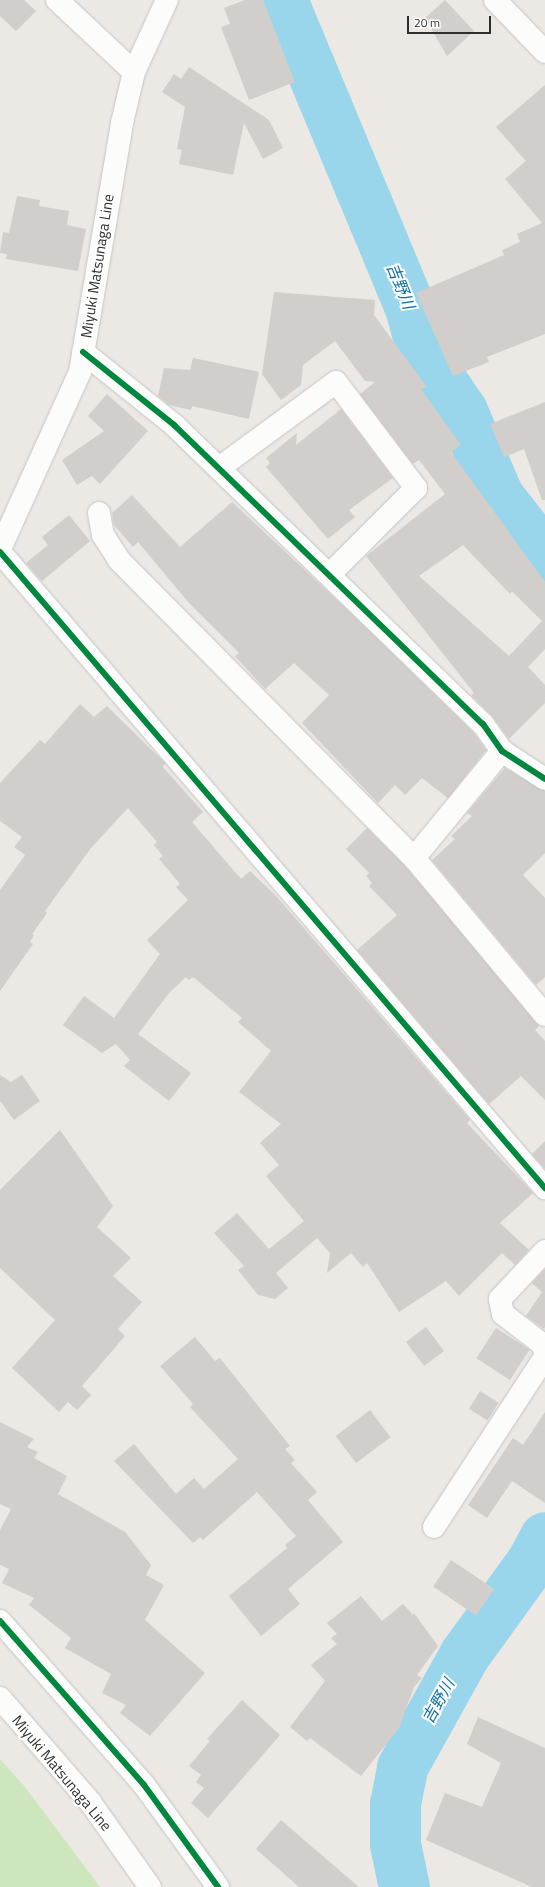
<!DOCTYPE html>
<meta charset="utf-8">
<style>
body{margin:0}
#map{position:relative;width:545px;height:1887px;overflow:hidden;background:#ece8e4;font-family:"Titillium Web","Noto Sans JP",sans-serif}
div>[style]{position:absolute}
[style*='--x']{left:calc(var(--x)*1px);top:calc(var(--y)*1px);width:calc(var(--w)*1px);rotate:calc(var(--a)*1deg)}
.green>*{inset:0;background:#cee6be}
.river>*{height:51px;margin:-25.5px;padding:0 25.5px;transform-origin:25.5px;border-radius:25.5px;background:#99d6ec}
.building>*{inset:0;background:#d1cecb;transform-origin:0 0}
.roads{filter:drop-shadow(0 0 1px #c5c4c5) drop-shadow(0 0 1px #c5c4c5)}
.minor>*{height:22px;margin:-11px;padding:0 11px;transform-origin:11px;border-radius:11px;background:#fcfcfb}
.secondary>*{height:22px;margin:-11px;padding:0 11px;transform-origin:11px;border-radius:11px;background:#fcfcfb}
.cycleway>*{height:6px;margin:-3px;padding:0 3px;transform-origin:3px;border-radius:3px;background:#00873e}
span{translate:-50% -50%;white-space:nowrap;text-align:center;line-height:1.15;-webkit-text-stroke:4px #fff;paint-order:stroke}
.street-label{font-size:15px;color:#2e2e2e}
.water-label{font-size:16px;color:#0d6fa3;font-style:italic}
.scale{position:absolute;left:407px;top:16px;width:84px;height:18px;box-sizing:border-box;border:2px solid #2e2e2e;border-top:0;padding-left:5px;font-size:12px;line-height:14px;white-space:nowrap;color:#2e2e2e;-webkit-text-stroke:3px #fff;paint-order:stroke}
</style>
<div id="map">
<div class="green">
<div style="clip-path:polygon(0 1759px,25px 1787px,100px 1887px,0 1887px)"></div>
</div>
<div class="river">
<div style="--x:282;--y:0;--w:333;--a:67.4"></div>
<div style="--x:410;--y:307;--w:47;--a:75.1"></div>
<div style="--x:422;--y:352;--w:71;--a:55.9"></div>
<div style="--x:462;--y:411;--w:92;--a:67"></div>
<div style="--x:498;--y:496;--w:76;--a:51.9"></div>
<div style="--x:404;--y:1887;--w:44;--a:-101.8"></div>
<div style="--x:395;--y:1844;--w:40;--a:-90"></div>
<div style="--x:395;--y:1804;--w:38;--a:-79"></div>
<div style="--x:402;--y:1767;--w:128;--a:-61"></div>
<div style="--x:464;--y:1655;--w:116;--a:-54.1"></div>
<div style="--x:532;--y:1561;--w:27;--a:-62"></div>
</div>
<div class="building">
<div style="clip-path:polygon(0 0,24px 0,36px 11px,16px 31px,0 16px)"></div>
<div style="clip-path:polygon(245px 0,263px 0,295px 82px,249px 100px,221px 27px,230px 24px,224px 8px)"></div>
<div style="clip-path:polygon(445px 0,474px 31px,447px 56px,425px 18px)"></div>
<div style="clip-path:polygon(189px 67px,269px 120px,283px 148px,263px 159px,244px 123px,233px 175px,179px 164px,182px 150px,177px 149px,185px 107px,162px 92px,174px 74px,181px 79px)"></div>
<div style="clip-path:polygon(545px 85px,545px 334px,487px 357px,489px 362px,453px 376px,416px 293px,504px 255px,502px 250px,520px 242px,517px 234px,542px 223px,505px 179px,526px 161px,496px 127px)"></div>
<div style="clip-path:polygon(17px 196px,40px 200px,39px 206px,69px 211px,67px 225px,86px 229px,78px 271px,6px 259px,7px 254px,0 253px,3px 232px,9px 233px)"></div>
<div style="clip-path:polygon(evenodd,274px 292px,375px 300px,374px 315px,427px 387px,421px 389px,461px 445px,451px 452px,545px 582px,545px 649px,528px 667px,545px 685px,545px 703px,509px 739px,493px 717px,471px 695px,474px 693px,366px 556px,445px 494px,419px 460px,413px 464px,360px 394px,375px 382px,365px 381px,335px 341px,303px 365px,301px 385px,281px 400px,262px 374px,274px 292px,463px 545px,510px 594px,512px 591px,542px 621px,509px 656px,419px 576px,463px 545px)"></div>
<div style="clip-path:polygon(193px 358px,259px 372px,249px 419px,192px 406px,191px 410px,169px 405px,158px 396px,164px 368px,190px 370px)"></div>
<div style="clip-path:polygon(107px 394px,148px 431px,100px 484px,92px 476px,77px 485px,62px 460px,104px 431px,88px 416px)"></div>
<div style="clip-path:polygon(545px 402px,545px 500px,542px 500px,524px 449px,504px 457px,490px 424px)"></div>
<div style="clip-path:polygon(341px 409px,393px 478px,349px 510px,355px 517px,328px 539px,266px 467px,270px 463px,266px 458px,297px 433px,296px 445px)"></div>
<div style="clip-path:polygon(132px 495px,180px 547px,232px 502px,355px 617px,473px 732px,486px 750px,448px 798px,422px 778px,405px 795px,395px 785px,378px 803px,302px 723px,329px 695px,294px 663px,265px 689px,235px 656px,239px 653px,189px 603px,138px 542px,133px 547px,114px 525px,112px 513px)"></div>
<div style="clip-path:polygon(69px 515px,90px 541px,42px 581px,26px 563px,48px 545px,42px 537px)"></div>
<div style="clip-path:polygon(80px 704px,94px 717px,107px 706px,165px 763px,163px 767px,203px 812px,192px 822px,241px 879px,250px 871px,277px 897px,470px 1120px,467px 1123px,533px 1193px,500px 1223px,529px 1250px,515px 1265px,502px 1253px,459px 1296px,446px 1281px,399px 1312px,367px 1263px,363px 1267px,351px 1253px,327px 1273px,330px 1253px,317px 1238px,276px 1273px,288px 1288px,275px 1299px,258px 1295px,238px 1270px,244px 1266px,214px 1233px,237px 1213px,269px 1249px,304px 1221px,266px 1176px,279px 1165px,260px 1143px,281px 1124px,239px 1092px,271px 1051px,238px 1022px,242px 1018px,193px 977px,189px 980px,186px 977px,169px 993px,138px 1034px,191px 1073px,169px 1101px,124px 1066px,130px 1060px,116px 1044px,102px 1053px,63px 1025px,84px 996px,114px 1018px,160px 954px,147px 940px,188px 900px,176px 887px,180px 884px,159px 859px,163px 856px,154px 845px,157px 842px,128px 808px,91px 848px,45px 911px,47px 913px,32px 934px,34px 935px,30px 942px,33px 944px,0 991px,0 890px,25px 855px,14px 847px,22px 837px,0 821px,0 783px,40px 740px,45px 744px)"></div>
<div style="clip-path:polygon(505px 768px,545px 791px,545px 853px,523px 875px,545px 898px,545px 977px,536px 985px,432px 860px,455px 839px,451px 836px,472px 816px,467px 813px)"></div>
<div style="clip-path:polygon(367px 828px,405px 866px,539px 1026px,535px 1030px,545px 1041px,545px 1100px,521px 1076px,489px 1104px,357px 950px,397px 915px,369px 886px,372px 883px,366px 876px,369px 873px,346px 849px)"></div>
<div style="clip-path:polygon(0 1075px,11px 1082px,22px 1075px,40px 1101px,14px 1120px,0 1101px)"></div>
<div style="clip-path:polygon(60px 1130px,113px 1206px,97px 1227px,131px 1258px,113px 1276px,142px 1302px,118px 1329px,125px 1336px,82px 1386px,91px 1395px,77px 1410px,68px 1402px,59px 1412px,12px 1368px,55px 1320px,0 1268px,0 1190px)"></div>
<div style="clip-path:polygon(545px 1141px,545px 1169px,532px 1154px)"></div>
<div style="clip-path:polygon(545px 1269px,545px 1327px,544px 1329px,526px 1316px,542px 1292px,532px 1283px)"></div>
<div style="left:426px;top:1327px;width:30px;height:25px;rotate:53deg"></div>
<div style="left:496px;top:1328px;width:40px;height:36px;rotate:33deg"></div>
<div style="clip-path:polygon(195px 1337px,215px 1361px,220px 1358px,290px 1446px,285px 1449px,295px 1460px,291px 1463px,317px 1492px,308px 1500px,343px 1542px,288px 1589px,300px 1604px,261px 1636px,229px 1596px,287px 1548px,285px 1545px,296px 1536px,257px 1492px,203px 1540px,200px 1537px,193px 1543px,114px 1461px,134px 1444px,176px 1494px,194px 1478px,204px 1489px,238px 1459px,190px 1407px,193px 1404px,160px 1366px)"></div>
<div style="left:480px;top:1391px;width:22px;height:21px;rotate:32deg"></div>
<div style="left:370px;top:1410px;width:34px;height:43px;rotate:53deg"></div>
<div style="clip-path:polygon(545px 1412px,545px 1503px,512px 1481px,487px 1518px,468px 1505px,513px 1438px,523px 1445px)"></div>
<div style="clip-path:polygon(0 1422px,34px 1439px,27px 1447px,38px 1452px,34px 1458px,67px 1476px,58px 1494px,125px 1532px,151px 1565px,146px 1575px,164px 1585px,145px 1620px,205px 1673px,150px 1736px,120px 1713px,126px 1705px,102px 1693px,111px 1674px,65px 1648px,71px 1638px,29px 1605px,34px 1598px,2px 1583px,9px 1569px,0 1565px,0 1530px,11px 1509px,0 1504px)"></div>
<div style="left:451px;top:1560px;width:52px;height:32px;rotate:34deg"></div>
<div style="clip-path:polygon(361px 1596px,382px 1621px,403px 1604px,413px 1615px,414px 1613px,438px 1646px,417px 1675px,422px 1678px,414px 1687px,399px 1728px,361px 1776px,310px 1738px,307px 1741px,290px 1727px,325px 1681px,311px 1665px,337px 1644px,331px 1638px,337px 1634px,327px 1623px)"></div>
<div style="clip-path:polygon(242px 1700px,280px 1735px,208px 1818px,191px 1803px,204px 1788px,196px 1782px,201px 1775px,189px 1766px,210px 1741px,207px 1739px)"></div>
<div style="clip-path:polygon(478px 1717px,545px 1748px,545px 1887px,532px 1887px,426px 1840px,445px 1793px,482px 1807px,501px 1763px,467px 1744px)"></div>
<div style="clip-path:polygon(281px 1820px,311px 1846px,359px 1887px,299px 1887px,256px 1849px)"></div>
</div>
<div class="roads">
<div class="minor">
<div style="--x:57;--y:0;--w:105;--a:43.1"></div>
<div style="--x:83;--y:352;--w:117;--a:38.7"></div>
<div style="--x:174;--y:425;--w:430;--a:44.1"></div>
<div style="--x:483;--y:724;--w:33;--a:55"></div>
<div style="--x:502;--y:751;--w:51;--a:33.1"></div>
<div style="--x:219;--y:468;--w:145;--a:-36.3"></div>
<div style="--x:336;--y:382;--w:133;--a:53"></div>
<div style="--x:416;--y:488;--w:122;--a:135"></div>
<div style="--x:99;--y:513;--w:22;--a:80"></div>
<div style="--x:103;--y:535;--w:30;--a:57"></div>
<div style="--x:119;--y:560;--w:419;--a:45.3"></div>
<div style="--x:414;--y:858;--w:204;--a:50.2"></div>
<div style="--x:0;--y:552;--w:838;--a:49.41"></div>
<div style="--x:414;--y:858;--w:139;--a:-50.6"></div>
<div style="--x:545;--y:1251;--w:66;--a:133.2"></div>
<div style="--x:500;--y:1299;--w:15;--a:79"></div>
<div style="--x:503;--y:1314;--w:49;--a:37.6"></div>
<div style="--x:542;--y:1344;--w:8;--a:67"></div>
<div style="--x:434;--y:1527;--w:203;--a:-56.9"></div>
<div style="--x:0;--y:1621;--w:218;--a:48.7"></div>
<div style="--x:144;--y:1785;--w:126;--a:54"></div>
</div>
<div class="secondary">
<div style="--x:495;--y:0;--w:72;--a:46.1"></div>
<div style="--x:0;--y:549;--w:194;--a:-65.7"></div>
<div style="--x:80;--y:372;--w:253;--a:-80.4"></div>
<div style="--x:122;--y:123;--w:52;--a:-76.8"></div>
<div style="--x:134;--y:72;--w:79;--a:-65.4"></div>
<div style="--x:0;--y:1698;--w:138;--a:49.1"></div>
<div style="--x:90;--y:1802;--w:104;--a:54.8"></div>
</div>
</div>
<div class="cycleway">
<div style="--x:83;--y:352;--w:117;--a:38.7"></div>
<div style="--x:174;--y:425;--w:430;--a:44.1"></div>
<div style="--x:483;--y:724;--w:33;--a:55"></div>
<div style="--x:502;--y:751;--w:51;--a:33.1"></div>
<div style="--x:0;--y:552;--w:838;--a:49.41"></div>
<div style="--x:0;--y:1621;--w:218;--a:48.7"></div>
<div style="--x:144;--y:1785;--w:126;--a:54"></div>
</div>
<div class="street-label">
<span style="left:97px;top:266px;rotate:-81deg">Miyuki Matsunaga Line</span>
<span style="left:62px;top:1773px;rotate:50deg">Miyuki Matsunaga Line</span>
</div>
<div class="water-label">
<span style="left:401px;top:286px;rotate:68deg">吉野川</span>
<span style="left:438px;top:1701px;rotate:-61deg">吉野川</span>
</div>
<div class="scale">20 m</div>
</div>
